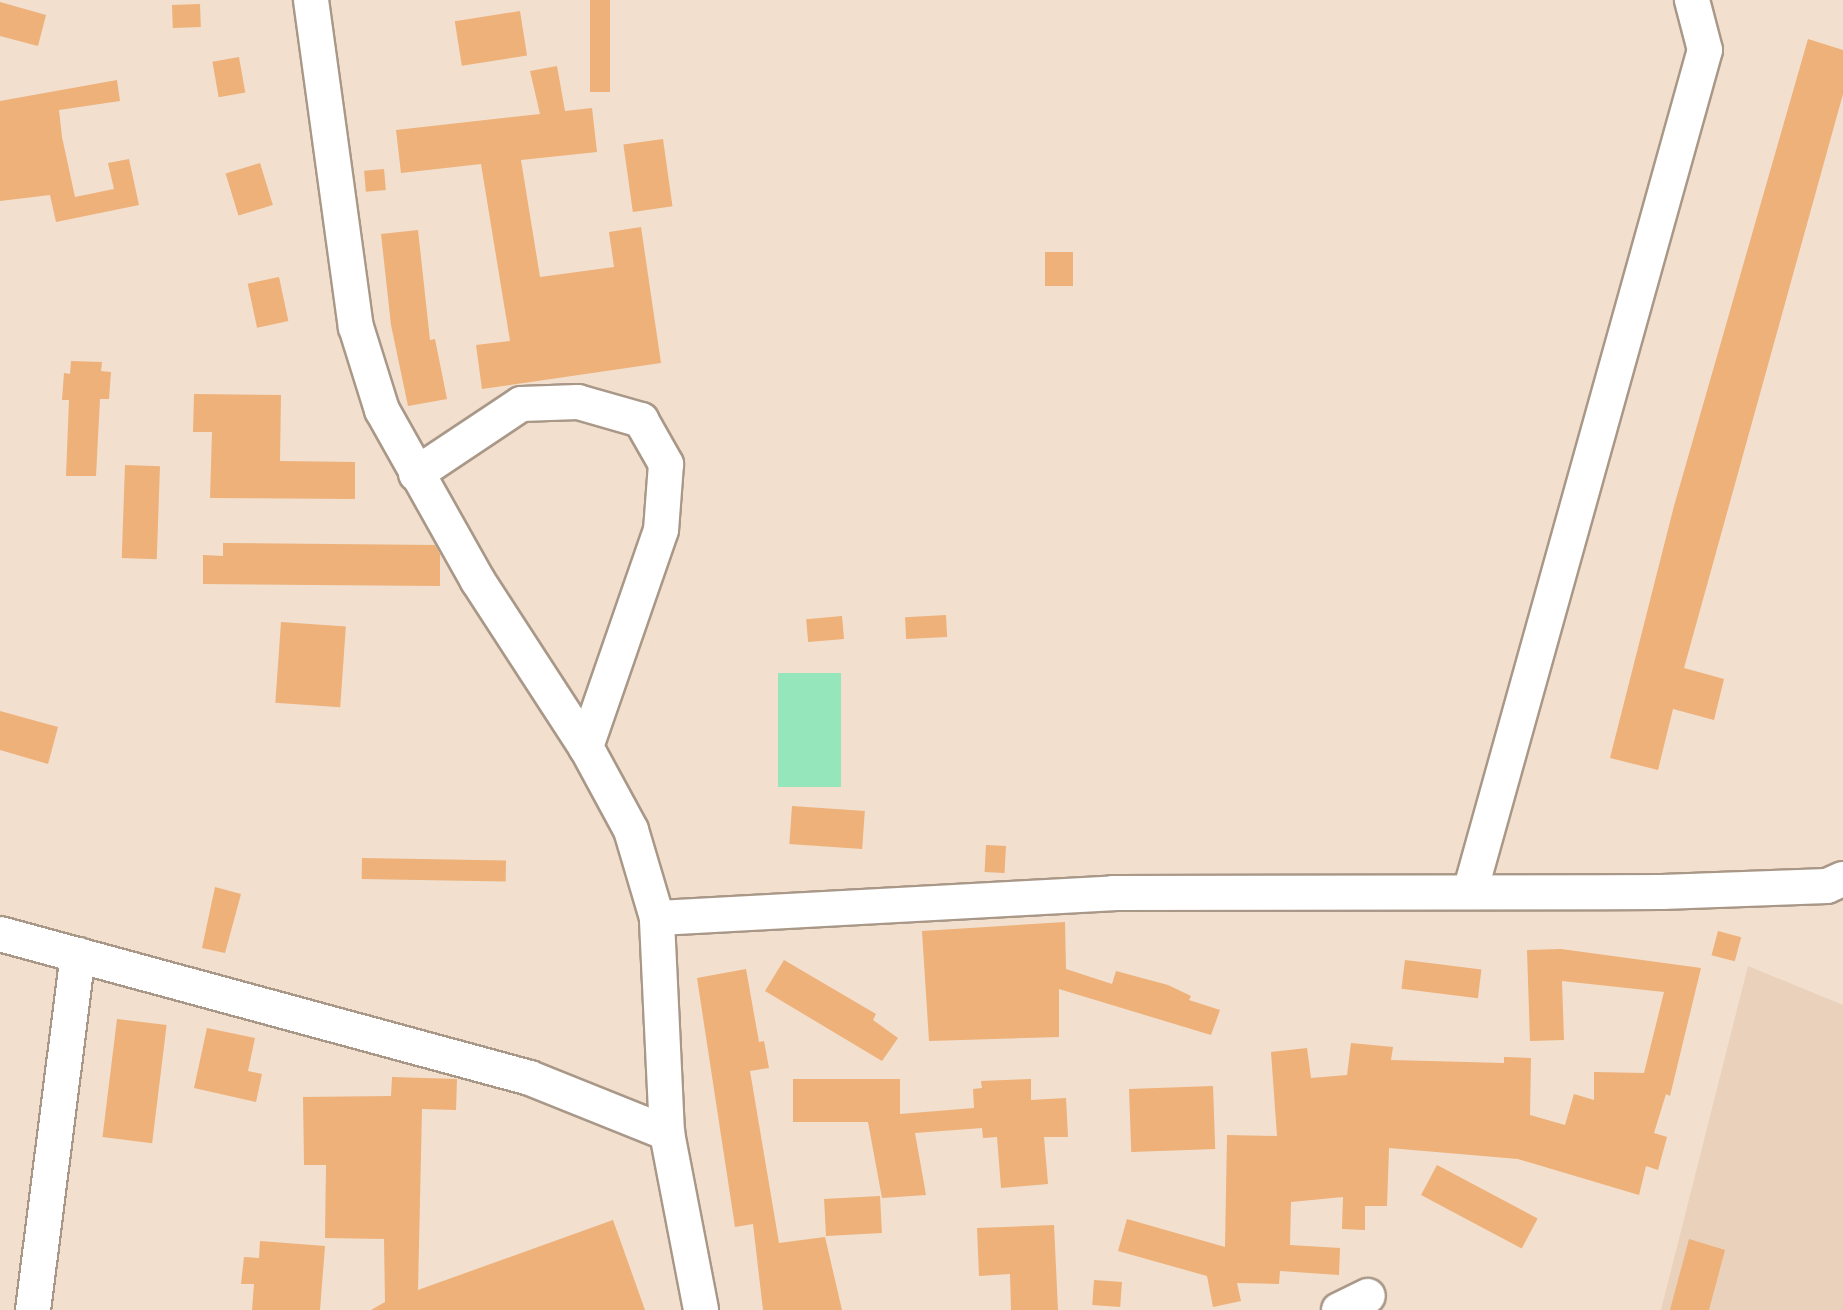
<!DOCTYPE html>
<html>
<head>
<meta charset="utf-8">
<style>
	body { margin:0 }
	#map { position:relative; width:1843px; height:1310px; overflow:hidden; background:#f2dfce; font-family:Arial,sans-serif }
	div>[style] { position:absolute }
	.built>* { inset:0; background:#ead1bc }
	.green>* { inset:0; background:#95e7bb; transform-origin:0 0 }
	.building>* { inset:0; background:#edb179; transform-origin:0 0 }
	.roads { filter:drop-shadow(2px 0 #a99888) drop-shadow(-2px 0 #a99888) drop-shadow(0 2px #a99888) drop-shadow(0 -2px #a99888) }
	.minor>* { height:34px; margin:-17px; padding:0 17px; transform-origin:17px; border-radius:17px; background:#fff }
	span { translate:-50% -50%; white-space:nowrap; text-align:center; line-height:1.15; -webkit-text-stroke:7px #fff; paint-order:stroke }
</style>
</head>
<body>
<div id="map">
	<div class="built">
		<div style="clip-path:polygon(1748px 966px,1843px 1005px,1843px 1310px,1661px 1310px)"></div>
	</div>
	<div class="green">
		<div style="left:778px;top:673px;width:63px;height:114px"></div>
	</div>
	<div class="building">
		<div style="left:590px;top:0;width:20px;height:92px"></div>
		<div style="clip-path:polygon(0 2px,46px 15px,38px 46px,0 36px)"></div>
		<div style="left:200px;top:4px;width:23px;height:28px;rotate:88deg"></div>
		<div style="left:520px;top:11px;width:45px;height:66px;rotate:81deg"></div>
		<div style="clip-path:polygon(1808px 39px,1843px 50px,1843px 94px,1684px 668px,1724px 679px,1714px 720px,1673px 709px,1658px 770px,1610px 758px,1674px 506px)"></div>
		<div style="left:239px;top:57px;width:36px;height:27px;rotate:80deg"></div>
		<div style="clip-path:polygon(557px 66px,565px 111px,592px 108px,597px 152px,521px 160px,540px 277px,614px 267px,609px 232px,641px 227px,661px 363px,482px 389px,476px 345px,510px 341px,481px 164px,401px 173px,396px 130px,540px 114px,530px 71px)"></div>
		<div style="clip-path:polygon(117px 80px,120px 101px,59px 110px,62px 137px,75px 197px,114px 189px,108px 163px,129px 159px,139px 205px,56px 222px,50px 195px,0 201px,0 101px)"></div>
		<div style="left:663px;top:139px;width:68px;height:40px;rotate:82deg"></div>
		<div style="left:260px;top:163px;width:44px;height:36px;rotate:73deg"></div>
		<div style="left:384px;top:169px;width:21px;height:20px;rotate:85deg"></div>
		<div style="clip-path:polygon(418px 230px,430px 340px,435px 339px,447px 399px,408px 406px,391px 325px,381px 234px)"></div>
		<div style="left:1045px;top:252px;width:28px;height:34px"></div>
		<div style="left:279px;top:277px;width:45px;height:32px;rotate:78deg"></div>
		<div style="clip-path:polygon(71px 361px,102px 362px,101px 371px,111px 372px,109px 399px,100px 399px,96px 476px,66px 476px,69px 400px,62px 400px,64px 373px,70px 374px)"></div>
		<div style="clip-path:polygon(194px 394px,281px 395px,280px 461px,355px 462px,355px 499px,210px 498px,212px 432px,193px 432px)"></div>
		<div style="left:125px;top:465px;width:35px;height:93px;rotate:2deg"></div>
		<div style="clip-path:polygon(223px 543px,435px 545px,440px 554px,440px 586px,203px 584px,203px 555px,223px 556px)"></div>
		<div style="left:946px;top:615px;width:22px;height:41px;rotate:87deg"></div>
		<div style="left:842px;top:616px;width:23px;height:36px;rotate:85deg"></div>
		<div style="left:281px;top:622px;width:65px;height:81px;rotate:4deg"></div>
		<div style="clip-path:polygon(0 711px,58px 727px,48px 764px,0 750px)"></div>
		<div style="left:792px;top:806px;width:73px;height:38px;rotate:4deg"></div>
		<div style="left:986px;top:845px;width:20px;height:27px;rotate:3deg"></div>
		<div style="left:362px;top:858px;width:144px;height:21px;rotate:1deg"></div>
		<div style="clip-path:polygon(215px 887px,241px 894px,225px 953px,202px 948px)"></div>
		<div style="clip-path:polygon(1065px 922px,1066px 969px,1112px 984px,1116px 971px,1168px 985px,1191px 996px,1189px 1000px,1220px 1010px,1211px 1035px,1059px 989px,1059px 1037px,929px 1041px,922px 931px)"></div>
		<div style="left:1718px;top:931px;width:24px;height:25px;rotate:15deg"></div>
		<div style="clip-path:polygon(1561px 949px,1701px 968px,1670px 1096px,1666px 1094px,1654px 1133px,1667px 1137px,1658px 1170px,1646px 1166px,1639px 1195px,1518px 1159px,1389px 1148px,1387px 1206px,1365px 1206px,1365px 1230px,1342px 1229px,1343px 1197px,1291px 1202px,1290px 1245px,1340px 1248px,1339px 1275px,1280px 1271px,1279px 1284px,1237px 1283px,1241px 1301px,1213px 1307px,1207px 1276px,1118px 1251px,1127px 1219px,1225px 1247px,1227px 1135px,1277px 1136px,1271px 1052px,1307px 1048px,1311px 1078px,1347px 1075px,1351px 1043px,1393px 1047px,1391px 1060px,1504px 1063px,1504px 1057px,1531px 1058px,1530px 1115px,1565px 1125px,1574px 1094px,1594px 1100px,1594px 1072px,1644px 1073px,1664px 992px,1562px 981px,1564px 1040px,1530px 1041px,1527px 950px)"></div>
		<div style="clip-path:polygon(784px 960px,876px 1014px,873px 1020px,898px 1038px,882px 1061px,765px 991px)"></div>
		<div style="left:1405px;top:960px;width:77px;height:29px;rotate:7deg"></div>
		<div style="clip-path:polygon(746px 969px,759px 1042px,764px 1041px,769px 1068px,750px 1071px,779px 1243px,825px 1237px,842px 1310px,763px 1310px,753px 1224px,735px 1227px,697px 978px)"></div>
		<div style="left:117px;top:1019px;width:50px;height:119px;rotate:7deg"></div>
		<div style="clip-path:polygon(207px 1028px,255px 1038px,248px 1071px,262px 1074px,256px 1102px,194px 1088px)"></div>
		<div style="clip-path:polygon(392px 1077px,457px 1079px,456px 1110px,422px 1109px,418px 1290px,613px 1220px,645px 1310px,371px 1310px,385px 1302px,384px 1239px,325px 1238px,326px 1165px,304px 1165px,303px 1097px,391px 1096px)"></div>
		<div style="clip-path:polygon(793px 1079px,900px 1079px,900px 1114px,974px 1108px,973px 1089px,982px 1088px,981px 1081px,1031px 1079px,1031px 1100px,1066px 1098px,1068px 1137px,1044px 1137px,1048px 1184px,1001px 1188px,997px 1137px,983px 1138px,982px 1128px,915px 1133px,926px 1195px,882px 1198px,868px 1122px,793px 1122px)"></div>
		<div style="left:1213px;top:1086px;width:63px;height:84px;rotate:88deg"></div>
		<div style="left:1437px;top:1165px;width:114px;height:34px;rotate:28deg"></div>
		<div style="left:880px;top:1196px;width:37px;height:56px;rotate:87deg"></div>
		<div style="clip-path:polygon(1054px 1225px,1058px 1310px,1011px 1310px,1010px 1274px,979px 1276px,977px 1228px)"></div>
		<div style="clip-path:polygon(1689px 1239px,1725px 1250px,1709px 1310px,1670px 1310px)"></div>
		<div style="clip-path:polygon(260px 1241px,325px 1246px,320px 1310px,252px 1310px,254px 1284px,241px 1284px,244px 1257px,259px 1258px)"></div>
		<div style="left:1094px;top:1280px;width:28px;height:25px;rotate:4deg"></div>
	</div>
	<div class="roads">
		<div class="minor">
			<div style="left:311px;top:0;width:330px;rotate:82.2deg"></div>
			<div style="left:356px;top:327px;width:87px;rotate:72.6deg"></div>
			<div style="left:382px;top:410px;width:196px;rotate:60.7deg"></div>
			<div style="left:478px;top:581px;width:198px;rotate:57deg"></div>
			<div style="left:586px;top:747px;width:94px;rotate:61.5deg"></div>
			<div style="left:631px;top:830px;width:92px;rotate:73.5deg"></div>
			<div style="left:416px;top:474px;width:126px;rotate:-33.7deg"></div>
			<div style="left:521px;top:404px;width:57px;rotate:-2deg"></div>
			<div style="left:578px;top:402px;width:66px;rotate:15.9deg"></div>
			<div style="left:641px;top:420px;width:51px;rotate:60.4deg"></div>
			<div style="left:666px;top:464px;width:66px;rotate:94.3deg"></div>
			<div style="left:661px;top:530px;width:230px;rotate:109.1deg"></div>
			<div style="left:1470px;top:892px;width:874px;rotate:-74.41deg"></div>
			<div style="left:1705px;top:50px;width:52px;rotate:-104.6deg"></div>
			<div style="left:0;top:934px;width:549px;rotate:15.2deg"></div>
			<div style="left:530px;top:1078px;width:148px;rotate:21.9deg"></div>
			<div style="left:667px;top:1133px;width:180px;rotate:79.1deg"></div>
			<div style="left:667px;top:1133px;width:215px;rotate:-92.7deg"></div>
			<div style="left:657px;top:918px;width:457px;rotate:-3.1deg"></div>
			<div style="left:1113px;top:893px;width:549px;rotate:-0.1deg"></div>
			<div style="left:1662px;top:892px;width:165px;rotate:-2.1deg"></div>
			<div style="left:1827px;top:886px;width:17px;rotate:-24deg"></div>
			<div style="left:33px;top:1310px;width:358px;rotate:-82.8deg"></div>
			<div style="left:1339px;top:1310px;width:32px;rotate:-26deg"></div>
		</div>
	</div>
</div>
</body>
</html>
